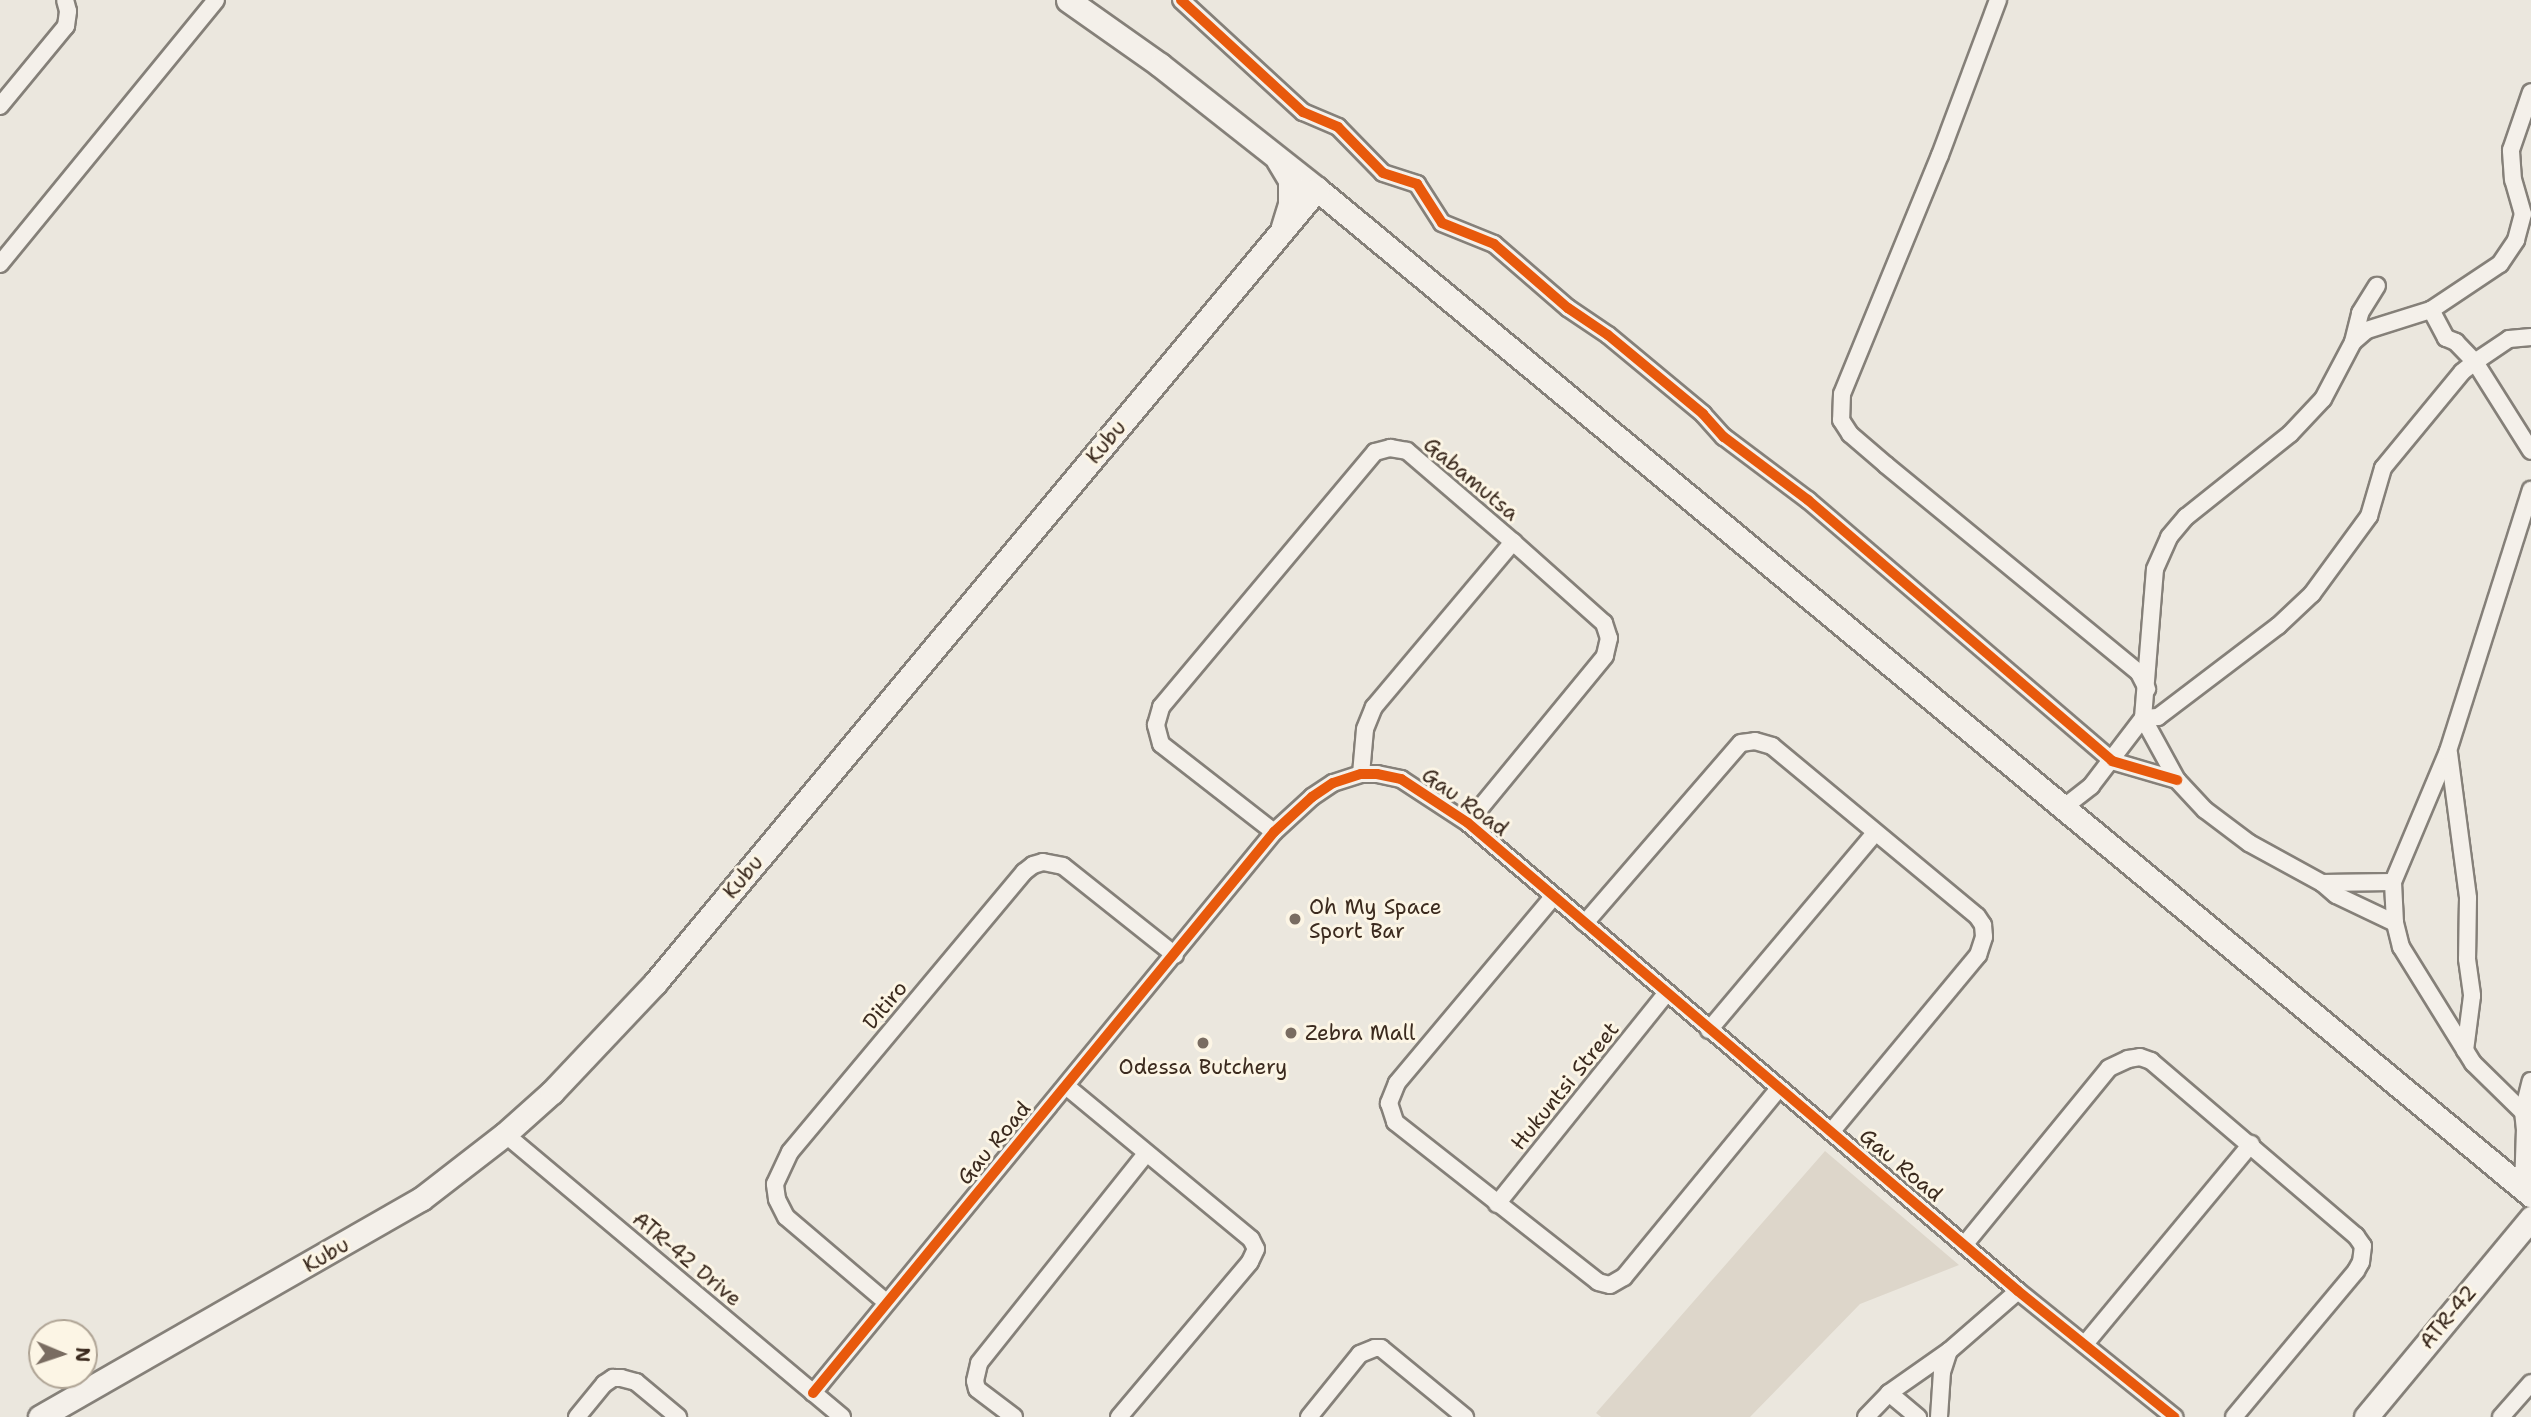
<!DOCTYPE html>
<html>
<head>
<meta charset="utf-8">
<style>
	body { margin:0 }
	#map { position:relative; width:2531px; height:1417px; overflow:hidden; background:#ebe7de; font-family:"Shantell Sans",sans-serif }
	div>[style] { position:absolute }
	.green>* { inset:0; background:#ddd6ca }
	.roads { filter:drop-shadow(2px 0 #858079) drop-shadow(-2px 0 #858079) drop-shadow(0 2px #858079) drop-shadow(0 -2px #858079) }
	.street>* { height:16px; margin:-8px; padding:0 8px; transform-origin:8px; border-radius:8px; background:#f4f0ea }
	.secondary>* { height:23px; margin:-11.5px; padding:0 11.5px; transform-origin:11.5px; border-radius:11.5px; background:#f4f0ea }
	.cycleway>* { height:10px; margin:-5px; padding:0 5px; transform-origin:5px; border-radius:5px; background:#e8590c }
	.dots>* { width:19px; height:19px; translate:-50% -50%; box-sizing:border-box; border:4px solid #fcf5e5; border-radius:50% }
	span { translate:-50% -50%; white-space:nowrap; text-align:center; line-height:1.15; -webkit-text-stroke:6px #fcf5e5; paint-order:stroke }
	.street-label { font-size:21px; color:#3b2a1e }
	.poi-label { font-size:21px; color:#3b2a1e }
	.left { translate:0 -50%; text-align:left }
	.north { position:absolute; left:28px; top:1319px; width:70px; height:70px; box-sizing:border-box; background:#fcf5e5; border:2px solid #afa495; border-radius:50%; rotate:92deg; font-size:19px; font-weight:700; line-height:28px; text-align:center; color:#3b2a1e }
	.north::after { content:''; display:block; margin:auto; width:24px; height:32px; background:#796c61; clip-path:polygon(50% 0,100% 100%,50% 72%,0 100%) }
</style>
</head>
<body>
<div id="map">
	<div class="green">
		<div style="clip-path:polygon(1825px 1151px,1959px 1265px,1860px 1304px,1750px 1417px,1601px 1417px,1596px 1413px)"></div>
	</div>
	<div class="roads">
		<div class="street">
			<div style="left:1181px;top:0;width:166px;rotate:42.6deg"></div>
			<div style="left:1303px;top:112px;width:38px;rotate:23deg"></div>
			<div style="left:1338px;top:127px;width:64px;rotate:45.6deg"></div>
			<div style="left:1383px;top:173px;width:36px;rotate:18deg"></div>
			<div style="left:1417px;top:184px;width:46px;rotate:57.3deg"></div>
			<div style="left:1442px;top:223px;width:56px;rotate:22deg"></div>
			<div style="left:1494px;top:244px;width:98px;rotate:40.9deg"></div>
			<div style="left:1568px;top:308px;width:48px;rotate:34deg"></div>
			<div style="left:1608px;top:335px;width:124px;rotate:39.7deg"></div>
			<div style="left:1703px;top:414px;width:31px;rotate:48deg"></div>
			<div style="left:1724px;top:437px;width:105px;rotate:36.9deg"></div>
			<div style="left:1808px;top:500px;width:401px;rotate:40.6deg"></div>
			<div style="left:2112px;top:761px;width:68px;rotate:16.3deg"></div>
			<div style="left:1998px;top:0;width:165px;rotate:110.5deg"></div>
			<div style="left:1940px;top:155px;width:258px;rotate:112.3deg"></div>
			<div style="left:1842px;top:394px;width:26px;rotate:92deg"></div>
			<div style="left:1841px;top:420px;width:17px;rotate:57deg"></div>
			<div style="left:1850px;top:434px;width:48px;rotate:40.7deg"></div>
			<div style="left:1886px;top:465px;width:328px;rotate:39.4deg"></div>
			<div style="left:2139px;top:673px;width:18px;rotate:63deg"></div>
			<div style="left:0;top:106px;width:104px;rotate:-50.5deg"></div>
			<div style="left:66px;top:26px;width:15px;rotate:-82deg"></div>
			<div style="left:68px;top:11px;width:11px;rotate:-105deg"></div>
			<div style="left:0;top:264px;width:341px;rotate:-50.7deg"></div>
			<div style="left:2531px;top:337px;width:22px;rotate:175deg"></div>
			<div style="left:2509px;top:339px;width:41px;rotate:145.9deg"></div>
			<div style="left:2475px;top:362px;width:105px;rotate:57.8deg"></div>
			<div style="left:2353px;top:342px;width:30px;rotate:-76deg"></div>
			<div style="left:2360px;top:313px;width:32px;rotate:-58deg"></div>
			<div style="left:2449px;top:753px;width:146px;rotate:82.5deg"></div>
			<div style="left:2468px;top:898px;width:61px;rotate:90.9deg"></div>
			<div style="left:2467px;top:959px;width:37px;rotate:82deg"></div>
			<div style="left:2472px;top:996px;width:55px;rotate:97.3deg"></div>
			<div style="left:1361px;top:774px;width:45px;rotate:-84.9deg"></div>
			<div style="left:1365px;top:729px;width:24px;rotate:-68deg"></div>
			<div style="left:1374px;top:707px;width:216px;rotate:-49.9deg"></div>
			<div style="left:2063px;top:808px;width:36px;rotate:-38deg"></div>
			<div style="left:2091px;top:786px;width:86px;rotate:-52.6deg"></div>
			<div style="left:2143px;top:718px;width:149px;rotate:-85.4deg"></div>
			<div style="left:2155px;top:569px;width:35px;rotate:-66deg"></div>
			<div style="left:2169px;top:537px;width:26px;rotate:-50deg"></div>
			<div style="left:2186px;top:517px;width:133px;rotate:-38.6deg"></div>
			<div style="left:2290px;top:434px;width:48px;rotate:-46.7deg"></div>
			<div style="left:2323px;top:399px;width:64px;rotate:-62.2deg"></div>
			<div style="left:2353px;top:342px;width:18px;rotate:-41deg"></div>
			<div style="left:2367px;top:330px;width:67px;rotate:-17.4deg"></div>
			<div style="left:2431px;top:310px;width:83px;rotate:-33.7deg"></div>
			<div style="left:2500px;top:264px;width:29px;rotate:-56deg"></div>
			<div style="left:2516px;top:240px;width:27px;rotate:-75deg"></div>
			<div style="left:2523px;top:214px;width:35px;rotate:-106deg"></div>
			<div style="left:2513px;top:180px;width:30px;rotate:-94deg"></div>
			<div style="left:2511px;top:150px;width:61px;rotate:-71deg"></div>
			<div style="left:1274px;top:832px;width:143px;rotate:-142.1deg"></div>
			<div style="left:1161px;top:744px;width:20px;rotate:-105deg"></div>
			<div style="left:1156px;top:725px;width:19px;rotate:-74deg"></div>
			<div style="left:1161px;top:707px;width:333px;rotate:-50deg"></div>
			<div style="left:1375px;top:452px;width:16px;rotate:-15deg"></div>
			<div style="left:1390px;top:448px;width:17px;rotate:10deg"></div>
			<div style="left:1407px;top:451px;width:140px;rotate:40.6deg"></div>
			<div style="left:1513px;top:542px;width:122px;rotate:41.7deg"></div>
			<div style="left:1604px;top:623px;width:16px;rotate:72deg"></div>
			<div style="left:1609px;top:638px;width:18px;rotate:103deg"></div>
			<div style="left:1605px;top:656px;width:216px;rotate:129.4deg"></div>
			<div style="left:2322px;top:883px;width:71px;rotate:-0.8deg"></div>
			<div style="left:1553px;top:897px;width:243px;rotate:130deg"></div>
			<div style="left:1397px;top:1083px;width:22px;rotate:112deg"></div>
			<div style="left:1389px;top:1103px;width:20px;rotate:72deg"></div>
			<div style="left:1395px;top:1122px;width:258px;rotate:38.2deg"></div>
			<div style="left:1598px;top:1282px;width:12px;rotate:14deg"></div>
			<div style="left:1610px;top:1285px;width:16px;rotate:-30deg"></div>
			<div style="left:1624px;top:1277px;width:244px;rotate:-50.6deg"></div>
			<div style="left:1585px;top:923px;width:238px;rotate:-49.1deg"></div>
			<div style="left:1741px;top:743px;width:14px;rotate:-8deg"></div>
			<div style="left:1755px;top:741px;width:18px;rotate:16deg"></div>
			<div style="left:1772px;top:746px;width:266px;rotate:39.7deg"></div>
			<div style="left:1977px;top:916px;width:11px;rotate:56deg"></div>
			<div style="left:1983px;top:925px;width:12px;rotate:85deg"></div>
			<div style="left:1984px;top:937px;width:19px;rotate:108deg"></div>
			<div style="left:1978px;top:955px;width:229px;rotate:129.7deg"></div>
			<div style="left:2395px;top:923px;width:65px;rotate:-154.6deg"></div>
			<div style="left:2336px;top:895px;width:18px;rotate:-139deg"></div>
			<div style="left:2322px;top:883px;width:83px;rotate:-151.3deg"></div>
			<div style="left:2249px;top:843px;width:55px;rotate:-143.1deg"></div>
			<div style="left:2205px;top:810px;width:41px;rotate:-133deg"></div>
			<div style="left:2177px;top:780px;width:71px;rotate:-118.7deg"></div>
			<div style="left:2143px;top:718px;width:15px;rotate:-4deg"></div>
			<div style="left:2158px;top:717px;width:151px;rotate:-37.2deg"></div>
			<div style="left:2278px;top:626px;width:47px;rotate:-43.3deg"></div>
			<div style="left:2312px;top:594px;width:97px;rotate:-53.8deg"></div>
			<div style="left:2369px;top:516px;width:50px;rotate:-73.7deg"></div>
			<div style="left:2383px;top:468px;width:124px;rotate:-50.5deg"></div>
			<div style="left:2462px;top:372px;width:16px;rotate:-38deg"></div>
			<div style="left:2475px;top:362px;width:28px;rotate:-134deg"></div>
			<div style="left:2456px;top:342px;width:11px;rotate:-158deg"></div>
			<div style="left:2446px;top:338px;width:32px;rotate:-118deg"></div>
			<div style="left:1709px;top:1030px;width:258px;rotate:-49.9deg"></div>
			<div style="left:1066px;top:1086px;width:240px;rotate:39.6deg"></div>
			<div style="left:1251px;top:1239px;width:11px;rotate:63deg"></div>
			<div style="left:1256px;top:1249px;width:14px;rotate:115deg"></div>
			<div style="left:1250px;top:1262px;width:203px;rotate:130.2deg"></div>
			<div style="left:2523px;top:1112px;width:32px;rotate:-76deg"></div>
			<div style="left:505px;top:1134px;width:440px;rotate:40deg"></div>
			<div style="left:2523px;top:1189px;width:59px;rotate:-88.1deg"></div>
			<div style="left:2525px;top:1130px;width:18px;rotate:-96deg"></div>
			<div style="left:2523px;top:1112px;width:70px;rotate:-135.6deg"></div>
			<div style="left:2473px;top:1063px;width:137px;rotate:-121.8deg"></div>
			<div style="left:2401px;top:947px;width:25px;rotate:-104deg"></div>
			<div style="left:2395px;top:923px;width:41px;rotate:-92.8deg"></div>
			<div style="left:2393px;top:882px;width:142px;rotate:-67.2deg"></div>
			<div style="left:2448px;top:751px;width:274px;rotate:-72.4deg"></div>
			<div style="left:1497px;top:1204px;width:270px;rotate:-51.2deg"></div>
			<div style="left:1965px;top:1244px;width:227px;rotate:-50.7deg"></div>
			<div style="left:2109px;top:1068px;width:21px;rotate:-25deg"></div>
			<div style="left:2128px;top:1059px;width:12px;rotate:-9deg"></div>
			<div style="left:2140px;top:1057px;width:12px;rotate:20deg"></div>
			<div style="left:2151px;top:1061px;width:270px;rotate:40.5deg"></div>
			<div style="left:2356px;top:1236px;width:12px;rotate:55deg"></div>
			<div style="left:2363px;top:1246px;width:16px;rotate:97deg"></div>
			<div style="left:2361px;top:1262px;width:10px;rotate:119deg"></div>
			<div style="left:2356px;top:1271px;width:190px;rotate:129.9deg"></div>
			<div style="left:886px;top:1302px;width:131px;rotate:-139.6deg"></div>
			<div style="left:786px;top:1217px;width:20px;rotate:-117deg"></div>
			<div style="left:777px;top:1199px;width:15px;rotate:-98deg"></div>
			<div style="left:775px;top:1184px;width:35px;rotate:-65deg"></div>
			<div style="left:790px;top:1152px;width:365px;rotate:-50.1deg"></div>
			<div style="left:1024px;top:872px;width:11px;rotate:-38deg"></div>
			<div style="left:1033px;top:865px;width:10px;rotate:-17deg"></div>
			<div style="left:1043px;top:862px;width:20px;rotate:11deg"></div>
			<div style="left:1063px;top:866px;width:143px;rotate:38.5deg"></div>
			<div style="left:2085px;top:1344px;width:260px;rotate:-50.3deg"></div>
			<div style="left:813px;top:1393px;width:726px;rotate:-50.59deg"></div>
			<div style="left:1274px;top:832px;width:52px;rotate:-42.6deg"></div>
			<div style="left:1312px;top:797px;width:25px;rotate:-34deg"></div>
			<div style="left:1333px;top:783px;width:29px;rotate:-18deg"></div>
			<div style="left:1361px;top:774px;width:16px"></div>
			<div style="left:1377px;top:774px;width:25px;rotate:12deg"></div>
			<div style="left:1401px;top:779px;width:80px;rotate:33.3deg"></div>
			<div style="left:1468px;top:823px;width:722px;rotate:40.39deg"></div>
			<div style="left:2018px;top:1291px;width:201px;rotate:38.9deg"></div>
			<div style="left:1889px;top:1393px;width:38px;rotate:40deg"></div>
			<div style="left:577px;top:1417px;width:43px;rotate:-50.7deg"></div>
			<div style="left:604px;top:1384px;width:11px;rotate:-34deg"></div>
			<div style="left:613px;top:1378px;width:8px"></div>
			<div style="left:621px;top:1378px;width:16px;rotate:15deg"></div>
			<div style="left:636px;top:1382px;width:55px;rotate:39.8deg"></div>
			<div style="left:1014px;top:1417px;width:46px;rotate:-142.9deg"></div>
			<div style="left:977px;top:1389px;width:8px;rotate:-104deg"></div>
			<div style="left:975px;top:1381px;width:18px;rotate:-77deg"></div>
			<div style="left:979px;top:1363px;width:268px;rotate:-51.4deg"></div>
			<div style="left:1309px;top:1417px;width:81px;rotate:-51deg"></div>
			<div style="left:1360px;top:1354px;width:16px;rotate:-22deg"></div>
			<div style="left:1375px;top:1348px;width:6px"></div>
			<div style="left:1381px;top:1348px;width:109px;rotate:39.4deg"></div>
			<div style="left:1866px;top:1417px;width:33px;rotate:-46deg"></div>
			<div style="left:1889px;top:1393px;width:73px;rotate:-35deg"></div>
			<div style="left:1949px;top:1351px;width:91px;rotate:-41deg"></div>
			<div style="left:1939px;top:1417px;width:45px;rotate:-86.2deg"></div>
			<div style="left:1942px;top:1372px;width:22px;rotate:-72deg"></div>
			<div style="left:2501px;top:1417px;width:45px;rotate:-48.6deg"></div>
		</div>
		<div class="secondary">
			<div style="left:1068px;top:0;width:113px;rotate:35.2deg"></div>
			<div style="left:1160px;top:65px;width:200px;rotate:38.3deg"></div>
			<div style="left:1317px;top:189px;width:1577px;rotate:39.65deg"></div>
			<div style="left:1278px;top:160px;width:23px;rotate:59deg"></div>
			<div style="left:1290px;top:180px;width:24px;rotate:90deg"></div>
			<div style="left:1290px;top:204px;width:24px;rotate:107deg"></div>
			<div style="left:40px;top:1417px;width:439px;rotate:-29.8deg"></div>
			<div style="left:421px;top:1199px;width:106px;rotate:-37.7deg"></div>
			<div style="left:505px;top:1134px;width:63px;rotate:-41.8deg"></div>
			<div style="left:552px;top:1092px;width:150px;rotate:-46.6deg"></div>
			<div style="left:655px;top:983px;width:1034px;rotate:-50.18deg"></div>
			<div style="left:2366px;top:1417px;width:259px;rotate:-50.3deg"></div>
		</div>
	</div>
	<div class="cycleway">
		<div style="left:1181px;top:0;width:166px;rotate:42.6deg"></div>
		<div style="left:1303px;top:112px;width:38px;rotate:23deg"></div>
		<div style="left:1338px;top:127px;width:64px;rotate:45.6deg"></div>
		<div style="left:1383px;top:173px;width:36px;rotate:18deg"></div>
		<div style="left:1417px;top:184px;width:46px;rotate:57.3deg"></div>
		<div style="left:1442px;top:223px;width:56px;rotate:22deg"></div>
		<div style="left:1494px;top:244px;width:98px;rotate:40.9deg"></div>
		<div style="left:1568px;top:308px;width:48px;rotate:34deg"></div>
		<div style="left:1608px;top:335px;width:124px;rotate:39.7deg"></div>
		<div style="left:1703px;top:414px;width:31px;rotate:48deg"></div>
		<div style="left:1724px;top:437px;width:105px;rotate:36.9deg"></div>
		<div style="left:1808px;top:500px;width:401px;rotate:40.6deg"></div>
		<div style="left:2112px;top:761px;width:68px;rotate:16.3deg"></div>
		<div style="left:813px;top:1393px;width:726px;rotate:-50.59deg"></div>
		<div style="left:1274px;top:832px;width:52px;rotate:-42.6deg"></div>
		<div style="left:1312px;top:797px;width:25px;rotate:-34deg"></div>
		<div style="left:1333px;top:783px;width:29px;rotate:-18deg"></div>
		<div style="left:1361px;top:774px;width:16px"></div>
		<div style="left:1377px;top:774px;width:25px;rotate:12deg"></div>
		<div style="left:1401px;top:779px;width:80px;rotate:33.3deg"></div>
		<div style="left:1468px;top:823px;width:722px;rotate:40.39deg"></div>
		<div style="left:2018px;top:1291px;width:201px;rotate:38.9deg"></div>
	</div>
	<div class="dots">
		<div style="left:1295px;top:919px;background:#796c61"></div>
		<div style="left:1291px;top:1033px;background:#796c61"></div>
		<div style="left:1203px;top:1043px;background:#796c61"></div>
	</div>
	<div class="street-label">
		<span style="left:1106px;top:442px;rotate:-50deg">Kubu</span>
		<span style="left:1471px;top:479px;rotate:40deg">Gabamutsa</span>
		<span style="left:1465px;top:802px;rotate:36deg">Gau Road</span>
		<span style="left:743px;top:877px;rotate:-50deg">Kubu</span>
		<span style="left:885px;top:1005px;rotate:-50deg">Ditiro</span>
		<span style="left:1565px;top:1086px;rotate:-51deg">Hukuntsi Street</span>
		<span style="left:994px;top:1143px;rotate:-50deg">Gau Road</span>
		<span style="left:1901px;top:1165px;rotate:40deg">Gau Road</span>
		<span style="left:326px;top:1255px;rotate:-30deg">Kubu</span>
		<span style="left:687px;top:1259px;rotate:40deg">ATR-42 Drive</span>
		<span style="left:2448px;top:1317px;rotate:-50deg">ATR-42</span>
	</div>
	<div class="poi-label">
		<span class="left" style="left:1309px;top:919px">Oh My Space<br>Sport Bar</span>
		<span class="left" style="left:1305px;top:1033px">Zebra Mall</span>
		<span style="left:1203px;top:1067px">Odessa Butchery</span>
	</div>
	<div class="north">N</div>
</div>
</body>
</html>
